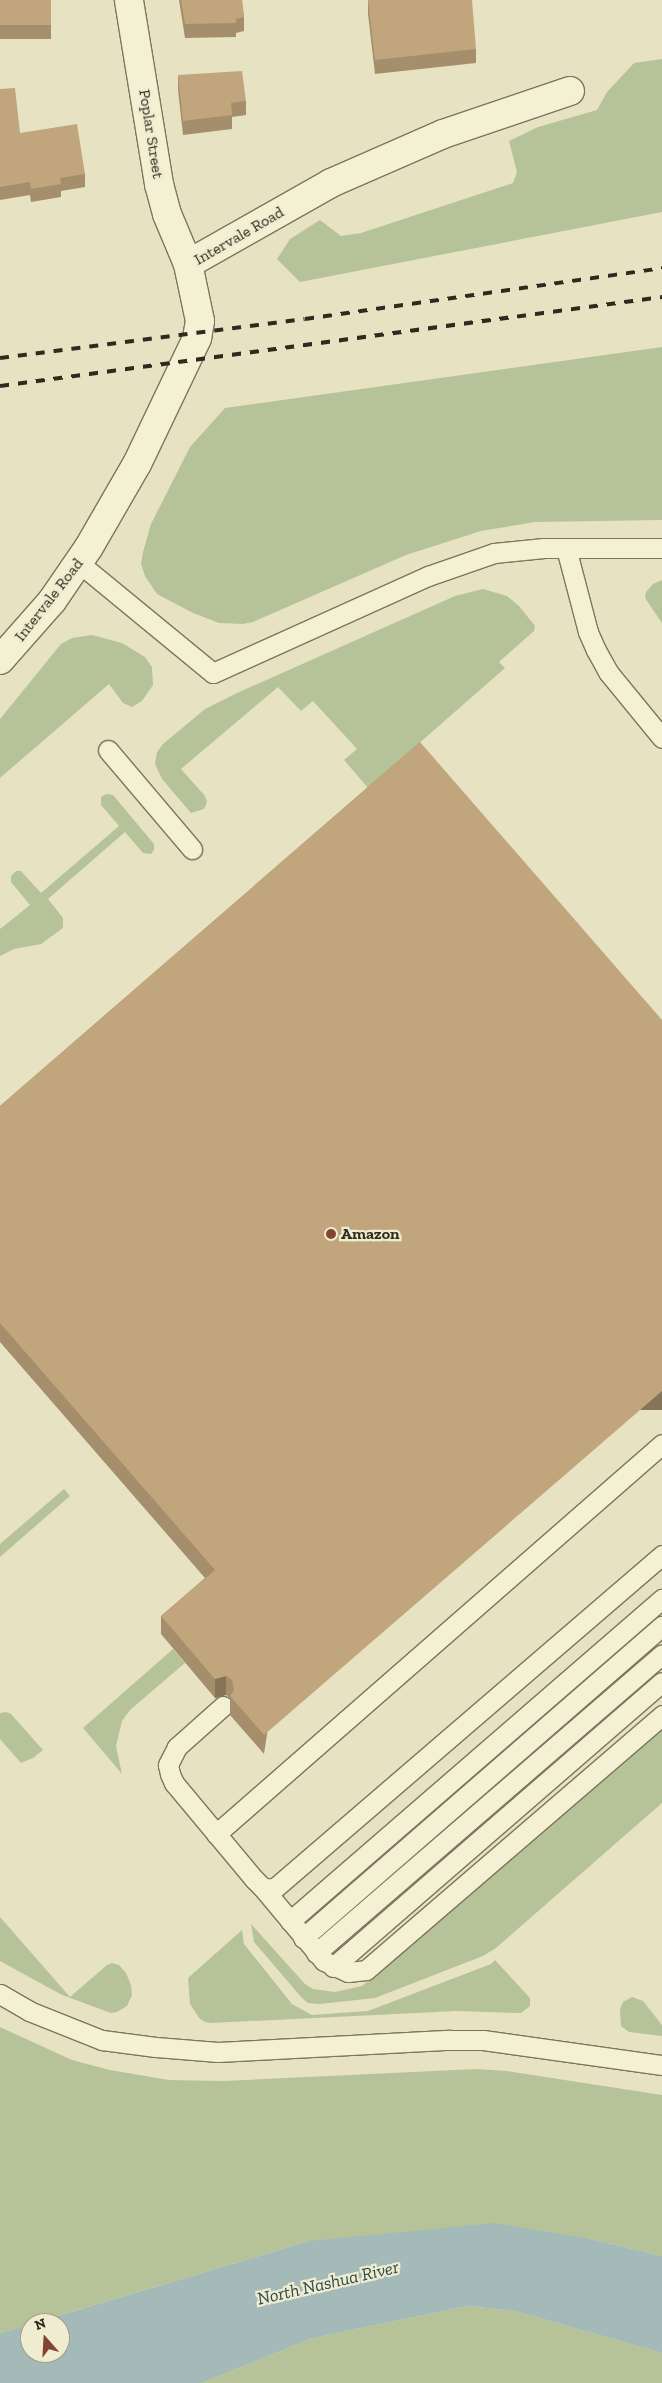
<!DOCTYPE html>
<html>
<head>
<meta charset="utf-8">
<style>
	body { margin:0 }
	#map { position:relative; width:662px; height:2383px; overflow:hidden; background:#e7e3c2; font-family:"Zilla Slab",serif }
	div>[style] { position:absolute }
	.green>* { inset:0; background:#b6c398 }
	.water>* { inset:0; background:#a4bab8 }
	.roads { filter:drop-shadow(1px 0 #7e755c) drop-shadow(-1px 0 #7e755c) drop-shadow(0 1px #7e755c) drop-shadow(0 -1px #7e755c) }
	.lane>* { height:19px; margin:-9.5px; padding:0 9.5px; transform-origin:9.5px; border-radius:9.5px; background:#f3f0d4 }
	.street>* { height:28px; margin:-14px; padding:0 14px; transform-origin:14px; border-radius:14px; background:#f3f0d4 }
	.secondary>* { height:28px; margin:-14px; padding:0 14px; transform-origin:14px; border-radius:14px; background:#f3f0d4 }
	.rail>* { height:4px; margin-top:-2px; transform-origin:0; background:repeating-linear-gradient(90deg,#302a1e 0 9px,transparent 0 18px) }
	.wall>* { inset:0; background:#a58e6c; transform-origin:0 0 }
	.shaded-wall>* { inset:0; background:#867458; transform-origin:0 0 }
	.building>* { inset:0; background:#c0a57d; transform-origin:0 0 }
	.dots>* { width:14px; height:14px; translate:-50% -50%; box-sizing:border-box; border:2px solid #efecd0; border-radius:50% }
	span { translate:-50% -50%; white-space:nowrap; text-align:center; line-height:1.15; -webkit-text-stroke:4.5px #efecd0; paint-order:stroke }
	.street-label { font-size:16px; color:#302a1e }
	.poi-label { font-size:16px; color:#302a1e; font-weight:700 }
	.left { translate:0 -50%; text-align:left }
	.water-label { font-size:18px; color:#2f4a4e; font-style:italic }
	.north { position:absolute; left:20px; top:2313px; width:50px; height:50px; box-sizing:border-box; background:#efecd0; border:1px solid #a39e89; border-radius:50%; rotate:341deg; font-size:14px; font-weight:700; line-height:20px; text-align:center; color:#302a1e }
	.north::after { content:''; display:block; margin:auto; width:18px; height:22px; background:#854334; clip-path:polygon(50% 0,100% 100%,50% 72%,0 100%) }
</style>
</head>
<body>
<div id="map">
	<div class="green">
		<div style="clip-path:polygon(662px 59px,662px 212px,300px 282px,277px 259px,290px 239px,320px 220px,341px 236px,361px 233px,513px 183px,517px 172px,509px 141px,538px 127px,597px 110px,607px 92px,634px 63px)"></div>
		<div style="clip-path:polygon(662px 347px,662px 520px,535px 522px,481px 531px,406px 555px,253px 622px,243px 624px,219px 623px,193px 613px,157px 594px,145px 576px,141px 564px,143px 552px,151px 524px,190px 447px,225px 408px)"></div>
		<div style="clip-path:polygon(662px 580px,662px 623px,645px 598px,646px 592px,653px 584px)"></div>
		<div style="clip-path:polygon(483px 589px,507px 596px,519px 606px,535px 626px,534px 631px,499px 662px,505px 668px,368px 788px,344px 760px,357px 749px,313px 701px,301px 711px,278px 687px,181px 769px,205px 796px,207px 802px,204px 809px,191px 813px,162px 779px,155px 764px,157px 752px,163px 744px,205px 709px,237px 693px,455px 596px)"></div>
		<div style="clip-path:polygon(92px 635px,122px 643px,145px 657px,152px 667px,153px 685px,142px 701px,132px 707px,123px 703px,109px 684px,0 778px,0 719px,61px 644px,72px 638px)"></div>
		<div style="clip-path:polygon(106px 794px,113px 795px,154px 844px,154px 850px,151px 854px,143px 853px,125px 832px,48px 899px,63px 918px,63px 928px,41px 944px,14px 949px,0 956px,0 929px,30px 905px,11px 882px,11px 876px,16px 871px,21px 871px,41px 893px,119px 826px,101px 805px,101px 797px)"></div>
		<div style="clip-path:polygon(64px 1489px,70px 1496px,0 1557px,0 1544px)"></div>
		<div style="clip-path:polygon(173px 1649px,185px 1663px,130px 1710px,122px 1721px,116px 1746px,122px 1774px,83px 1728px)"></div>
		<div style="clip-path:polygon(6px 1712px,11px 1714px,43px 1750px,33px 1758px,21px 1763px,0 1739px,0 1713px)"></div>
		<div style="clip-path:polygon(662px 1727px,662px 1803px,496px 1948px,483px 1956px,375px 1998px,319px 2004px,308px 2003px,302px 1998px,254px 1942px,251px 1924px,305px 1984px,313px 1989px,335px 1992px,362px 1986px)"></div>
		<div style="clip-path:polygon(0 1917px,70px 1997px,107px 1965px,112px 1963px,119px 1965px,126px 1973px,131px 1985px,132px 1995px,127px 2006px,117px 2012px,111px 2013px,62px 1995px,0 1961px)"></div>
		<div style="clip-path:polygon(242px 1930px,244px 1944px,292px 2004px,312px 2015px,368px 2011px,491px 1964px,495px 1960px,530px 1998px,530px 2006px,521px 2013px,515px 2013px,456px 2011px,211px 2023px,205px 2022px,199px 2018px,190px 2004px,188px 1978px)"></div>
		<div style="clip-path:polygon(632px 1997px,643px 2001px,662px 2025px,662px 2036px,629px 2032px,621px 2026px,620px 2009px,623px 2002px)"></div>
		<div style="clip-path:polygon(0 2027px,72px 2060px,110px 2070px,169px 2080px,224px 2081px,477px 2069px,507px 2071px,662px 2095px,662px 2256px,586px 2238px,309px 2241px,0 2333px)"></div>
		<div style="clip-path:polygon(468px 2306px,515px 2311px,662px 2353px,662px 2383px,201px 2383px,313px 2338px)"></div>
	</div>
	<div class="water">
		<div style="clip-path:polygon(494px 2223px,586px 2238px,662px 2256px,662px 2353px,515px 2311px,468px 2306px,313px 2338px,201px 2383px,0 2383px,0 2333px,30px 2324px,30px 2353px,60px 2353px,60px 2323px,34px 2323px,309px 2241px)"></div>
	</div>
	<div class="roads">
		<div class="lane">
			<div style="left:566px;top:548px;width:87px;rotate:75.3deg"></div>
			<div style="left:588px;top:632px;width:20px;rotate:66deg"></div>
			<div style="left:596px;top:650px;width:25px;rotate:61deg"></div>
			<div style="left:608px;top:672px;width:85px;rotate:50.7deg"></div>
			<div style="left:79px;top:563px;width:173px;rotate:39.4deg"></div>
			<div style="left:213px;top:673px;width:236px;rotate:-24.3deg"></div>
			<div style="left:428px;top:576px;width:70px;rotate:-19.2deg"></div>
			<div style="left:494px;top:553px;width:50px;rotate:-5.7deg"></div>
			<div style="left:544px;top:548px;width:118px"></div>
			<div style="left:108px;top:750px;width:130px;rotate:49.7deg"></div>
			<div style="left:223px;top:1706px;width:62px;rotate:138.3deg"></div>
			<div style="left:177px;top:1747px;width:20px;rotate:117deg"></div>
			<div style="left:168px;top:1765px;width:9px;rotate:77deg"></div>
			<div style="left:170px;top:1774px;width:10px;rotate:66deg"></div>
			<div style="left:174px;top:1783px;width:125px;rotate:50.2deg"></div>
			<div style="left:254px;top:1879px;width:11px;rotate:45deg"></div>
			<div style="left:262px;top:1887px;width:7px;rotate:16deg"></div>
			<div style="left:269px;top:1889px;width:7px;rotate:-16deg"></div>
			<div style="left:276px;top:1887px;width:509px;rotate:-40.7deg"></div>
			<div style="left:216px;top:1834px;width:592px;rotate:-41.17deg"></div>
			<div style="left:262px;top:1887px;width:97px;rotate:50deg"></div>
			<div style="left:324px;top:1961px;width:26px;rotate:25deg"></div>
			<div style="left:348px;top:1972px;width:18px;rotate:-6deg"></div>
			<div style="left:366px;top:1970px;width:391px;rotate:-40.7deg"></div>
			<div style="left:290px;top:1921px;width:492px;rotate:-40.9deg"></div>
			<div style="left:303px;top:1938px;width:476px;rotate:-41deg"></div>
			<div style="left:316px;top:1953px;width:457px;rotate:-40.8deg"></div>
			<div style="left:333px;top:1967px;width:435px;rotate:-40.9deg"></div>
			<div style="left:0;top:1994px;width:34px;rotate:30deg"></div>
			<div style="left:29px;top:2011px;width:79px;rotate:21.7deg"></div>
			<div style="left:102px;top:2040px;width:54px;rotate:7.4deg"></div>
			<div style="left:156px;top:2047px;width:62px;rotate:4.6deg"></div>
			<div style="left:218px;top:2052px;width:232px;rotate:-3deg"></div>
			<div style="left:450px;top:2040px;width:33px"></div>
			<div style="left:483px;top:2040px;width:181px;rotate:8deg"></div>
		</div>
		<div class="street">
			<div style="left:188px;top:264px;width:164px;rotate:-29.5deg"></div>
			<div style="left:331px;top:183px;width:122px;rotate:-23.6deg"></div>
			<div style="left:443px;top:134px;width:134px;rotate:-18.7deg"></div>
		</div>
		<div class="secondary">
			<div style="left:0;top:660px;width:79px;rotate:-48.6deg"></div>
			<div style="left:52px;top:601px;width:65px;rotate:-55.6deg"></div>
			<div style="left:89px;top:547px;width:96px;rotate:-60deg"></div>
			<div style="left:137px;top:464px;width:140px;rotate:-64.5deg"></div>
			<div style="left:197px;top:338px;width:17px;rotate:-80deg"></div>
			<div style="left:200px;top:321px;width:58px;rotate:-101.9deg"></div>
			<div style="left:188px;top:264px;width:54px;rotate:-112.8deg"></div>
			<div style="left:167px;top:214px;width:31px;rotate:-105deg"></div>
			<div style="left:159px;top:184px;width:186px;rotate:-99.3deg"></div>
		</div>
	</div>
	<div class="rail">
		<div style="left:0;top:358px;width:307px;rotate:-7.3deg"></div>
		<div style="left:305px;top:319px;width:361px;rotate:-8.1deg"></div>
		<div style="left:0;top:386px;width:668px;rotate:-7.66deg"></div>
	</div>
	<div class="wall">
		<div style="left:0;top:0;width:51px;height:39px"></div>
		<div style="clip-path:polygon(179px 0,242px 0,244px 17px,244px 31px,236px 33px,236px 37px,185px 38px)"></div>
		<div style="clip-path:polygon(368px 0,476px 49px,476px 63px,375px 74px,368px 14px)"></div>
		<div style="clip-path:polygon(178px 75px,246px 101px,246px 115px,232px 117px,232px 129px,183px 135px,178px 90px)"></div>
		<div style="clip-path:polygon(0 89px,20px 133px,85px 174px,85px 187px,61px 191px,61px 197px,31px 202px,30px 195px,0 200px)"></div>
		<div style="clip-path:polygon(420px 742px,264px 1754px,230px 1715px,230px 1698px,226px 1695px,215px 1698px,161px 1634px,161px 1616px,205px 1578px,0 1342px,0 1106px)"></div>
	</div>
	<div class="shaded-wall">
		<div style="left:662px;top:1391px;width:19px;height:526px;rotate:90deg"></div>
		<div style="clip-path:polygon(226px 1676px,226px 1695px,215px 1698px,215px 1679px)"></div>
	</div>
	<div class="building">
		<div style="left:0;top:0;width:51px;height:25px"></div>
		<div style="clip-path:polygon(181px 0,242px 0,244px 17px,236px 19px,236px 23px,185px 24px)"></div>
		<div style="clip-path:polygon(368px 0,472px 0,476px 49px,375px 60px)"></div>
		<div style="clip-path:polygon(242px 71px,246px 101px,231px 103px,232px 115px,183px 121px,178px 75px)"></div>
		<div style="clip-path:polygon(15px 88px,20px 133px,77px 124px,85px 174px,60px 178px,61px 184px,31px 189px,30px 182px,0 187px,0 89px)"></div>
		<div style="clip-path:polygon(420px 742px,662px 1020px,662px 1391px,264px 1735px,230px 1696px,234px 1690px,232px 1680px,226px 1676px,215px 1679px,161px 1616px,215px 1570px,0 1323px,0 1106px)"></div>
	</div>
	<div class="dots">
		<div style="left:331px;top:1234px;background:#854334"></div>
	</div>
	<div class="street-label">
		<span style="left:151px;top:134px;rotate:81deg">Poplar Street</span>
		<span style="left:239px;top:236px;rotate:-30deg">Intervale Road</span>
		<span style="left:49px;top:600px;rotate:-52deg">Intervale Road</span>
	</div>
	<div class="poi-label">
		<span class="left" style="left:341px;top:1234px">Amazon</span>
	</div>
	<div class="water-label">
		<span style="left:328px;top:2283px;rotate:-13deg">North Nashua River</span>
	</div>
	<div class="north">N</div>
</div>
</body>
</html>
